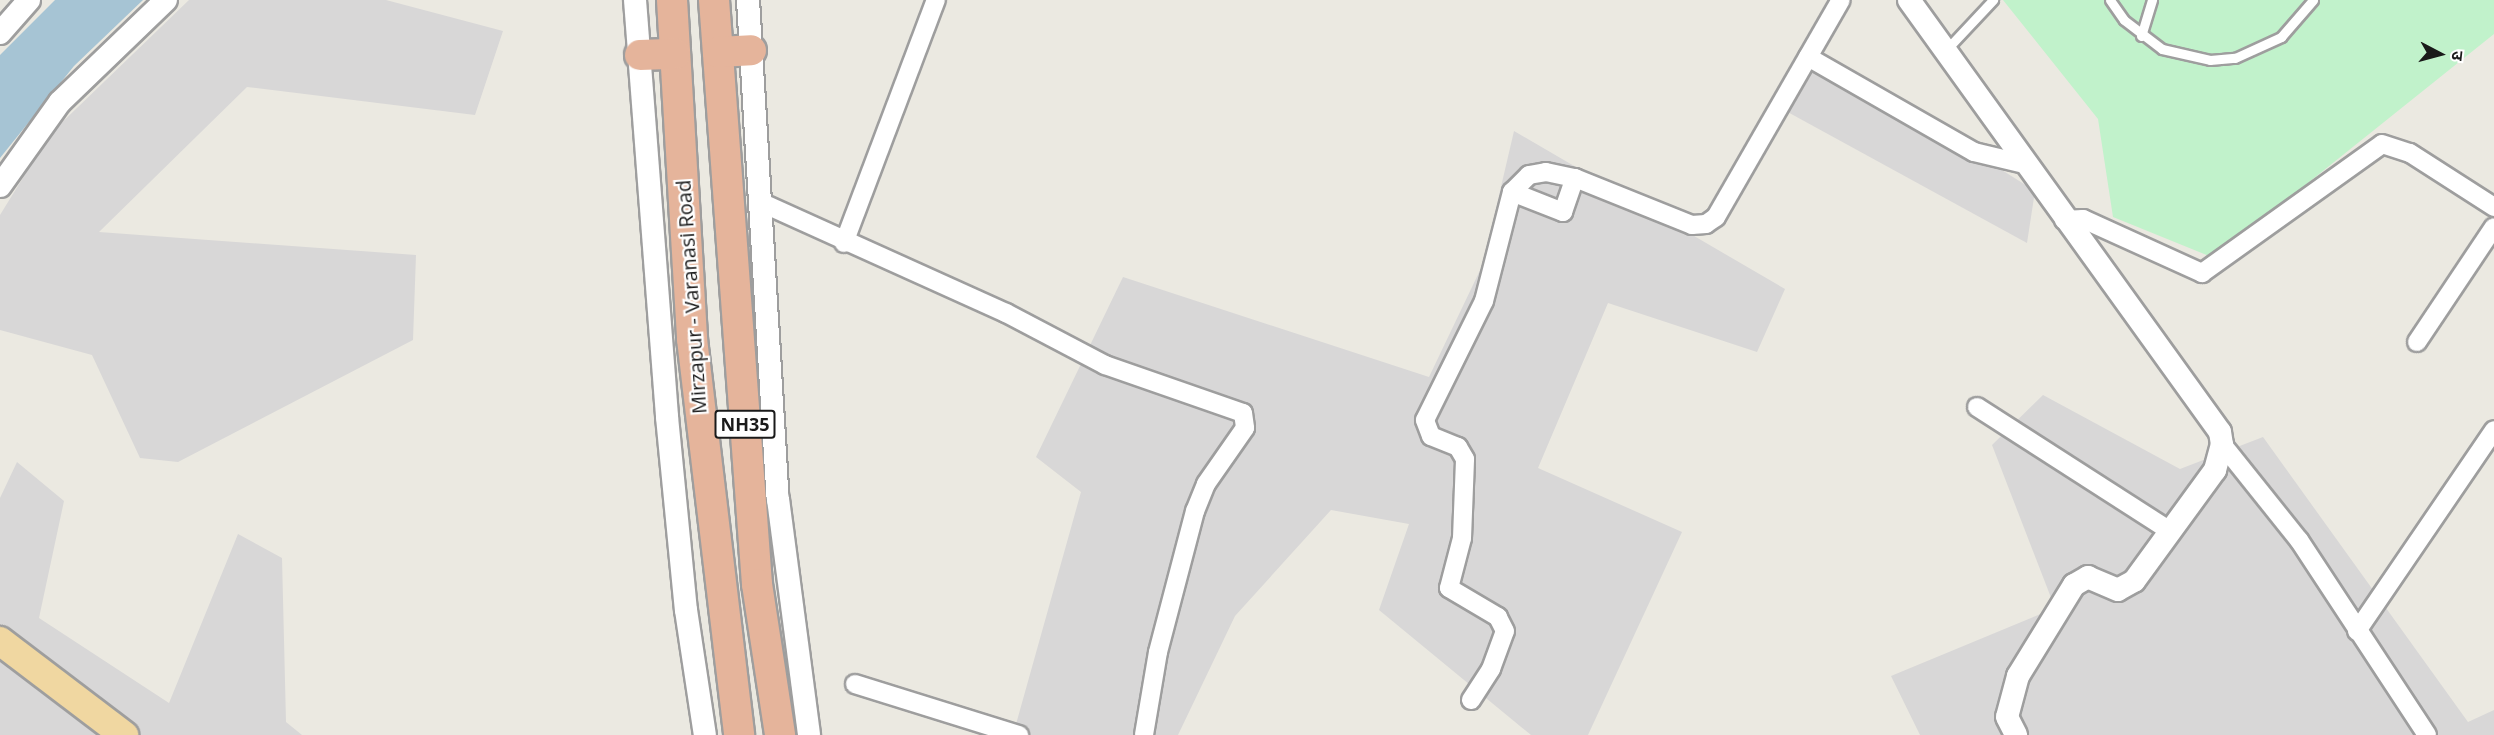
<!DOCTYPE html>
<html>
<head>
<meta charset="utf-8">
<style>
	body { margin:0 }
	#map { position:relative; width:2494px; height:735px; overflow:hidden; background:#ebe9e1; font-family:"Open Sans","Noto Sans Devanagari",sans-serif }
	div>[style] { position:absolute }
	.residential>* { inset:0; background:#d8d7d7 }
	.park>* { inset:0; background:#c1f2cb }
	.water>* { inset:0; background:#a6c4d4 }
	.roads { filter:drop-shadow(2px 0 #9e9e9e) drop-shadow(-2px 0 #9e9e9e) drop-shadow(0 2px #9e9e9e) drop-shadow(0 -2px #9e9e9e) }
	.service>* { height:9px; margin:-4.5px; padding:0 4.5px; transform-origin:4.5px; border-radius:4.5px; background:#fff }
	.minor>* { height:18px; margin:-9px; padding:0 9px; transform-origin:9px; border-radius:9px; background:#fff }
	.tertiary>* { height:22px; margin:-11px; padding:0 11px; transform-origin:11px; border-radius:11px; background:#fff }
	.primary>* { height:28px; margin:-14px; padding:0 14px; transform-origin:14px; border-radius:14px; background:#f0d7a1 }
	.trunk>* { height:30px; margin:-15px; padding:0 15px; transform-origin:15px; border-radius:15px; background:#e5b49b }
	span { translate:-50% -50%; white-space:nowrap; text-align:center; line-height:1.15; -webkit-text-stroke:4.5px #fff; paint-order:stroke }
	.shield-label span { padding:2px 4px; background:#fff; border:2px solid; border-radius:4px; -webkit-text-stroke-width:0 }
	.shield-label { font-size:18px; color:#1a1a1a; font-weight:700 }
	.street-label { font-size:20px; color:#1a1a1a }
	.north { position:absolute; left:2410px; top:24px; width:60px; height:60px; -webkit-text-stroke:4px #fff; paint-order:stroke; rotate:96deg; font-size:16px; font-weight:700; line-height:24px; text-align:center; color:#1a1a1a }
	.north::after { content:''; display:block; margin:auto; width:21px; height:27px; background:#1a1a1a; clip-path:polygon(50% 0,100% 100%,50% 72%,0 100%) }
</style>
</head>
<body>
<div id="map">
	<div class="residential">
		<div style="clip-path:polygon(189px 0,386px 0,503px 31px,475px 115px,247px 87px,99px 232px,416px 255px,413px 340px,178px 462px,140px 458px,92px 355px,0 330px,0 215px,50px 134px)"></div>
		<div style="clip-path:polygon(1811px 50px,2035px 191px,2027px 243px,1773px 104px)"></div>
		<div style="clip-path:polygon(1514px 131px,1785px 289px,1757px 352px,1608px 303px,1538px 468px,1682px 532px,1588px 735px,1531px 735px,1379px 610px,1409px 524px,1331px 510px,1235px 616px,1178px 735px,1013px 735px,1081px 492px,1036px 457px,1123px 277px,1429px 377px,1483px 264px)"></div>
		<div style="clip-path:polygon(2043px 395px,2180px 469px,2263px 437px,2468px 722px,2494px 710px,2494px 735px,1920px 735px,1891px 676px,2055px 608px,1992px 445px)"></div>
		<div style="clip-path:polygon(17px 462px,64px 501px,39px 618px,169px 703px,238px 534px,282px 558px,286px 722px,302px 735px,0 735px,0 498px)"></div>
	</div>
	<div class="park">
		<div style="clip-path:polygon(2003px 0,2494px 0,2494px 34px,2214px 258px,2113px 217px,2098px 119px)"></div>
	</div>
	<div class="water">
		<div style="clip-path:polygon(55px 0,143px 0,74px 66px,0 158px,0 55px)"></div>
	</div>
	<div class="roads">
		<div class="service">
			<div style="left:2110px;top:0;width:24px;rotate:55deg"></div>
			<div style="left:2124px;top:20px;width:48px;rotate:37.3deg"></div>
			<div style="left:2162px;top:49px;width:49px;rotate:12.9deg"></div>
			<div style="left:2210px;top:60px;width:25px;rotate:-5deg"></div>
			<div style="left:2235px;top:58px;width:51px;rotate:-24.5deg"></div>
			<div style="left:2281px;top:37px;width:49px;rotate:-49.1deg"></div>
			<div style="left:2141px;top:36px;width:38px;rotate:-73deg"></div>
			<div style="left:1946px;top:50px;width:69px;rotate:-46.8deg"></div>
		</div>
		<div class="minor">
			<div style="left:1808px;top:57px;width:191px;rotate:29.8deg"></div>
			<div style="left:1974px;top:152px;width:56px;rotate:13.5deg"></div>
			<div style="left:1512px;top:192px;width:55px;rotate:21.4deg"></div>
			<div style="left:1563px;top:212px;width:36px;rotate:-71deg"></div>
			<div style="left:760px;top:202px;width:270px;rotate:24.3deg"></div>
			<div style="left:1006px;top:313px;width:112px;rotate:27.7deg"></div>
			<div style="left:1105px;top:365px;width:146px;rotate:19.2deg"></div>
			<div style="left:1243px;top:413px;width:15px;rotate:82deg"></div>
			<div style="left:1245px;top:428px;width:68px;rotate:124.9deg"></div>
			<div style="left:1206px;top:484px;width:29px;rotate:112deg"></div>
			<div style="left:1195px;top:511px;width:146px;rotate:104.7deg"></div>
			<div style="left:1158px;top:652px;width:84px;rotate:99.6deg"></div>
			<div style="left:2064px;top:220px;width:19px;rotate:-3deg"></div>
			<div style="left:2083px;top:219px;width:131px;rotate:24.4deg"></div>
			<div style="left:2202px;top:273px;width:221px;rotate:-35.6deg"></div>
			<div style="left:2382px;top:144px;width:29px;rotate:18deg"></div>
			<div style="left:2410px;top:153px;width:100px;rotate:32.7deg"></div>
			<div style="left:844px;top:243px;width:260px;rotate:-69.3deg"></div>
			<div style="left:2417px;top:342px;width:138px;rotate:-56.2deg"></div>
			<div style="left:1977px;top:407px;width:229px;rotate:32.7deg"></div>
			<div style="left:2222px;top:444px;width:123px;rotate:51.3deg"></div>
			<div style="left:2299px;top:540px;width:233px;rotate:56.7deg"></div>
			<div style="left:2357px;top:631px;width:243px;rotate:-55.7deg"></div>
			<div style="left:855px;top:684px;width:172px;rotate:17.3deg"></div>
			<div style="left:1471px;top:700px;width:37px;rotate:-57deg"></div>
			<div style="left:1491px;top:669px;width:40px;rotate:-69.8deg"></div>
			<div style="left:1505px;top:631px;width:16px;rotate:-117deg"></div>
			<div style="left:1498px;top:617px;width:57px;rotate:-149.4deg"></div>
			<div style="left:1449px;top:588px;width:52px;rotate:-75.4deg"></div>
			<div style="left:1462px;top:538px;width:79px;rotate:-87.8deg"></div>
			<div style="left:1465px;top:459px;width:14px;rotate:-120deg"></div>
			<div style="left:1458px;top:447px;width:29px;rotate:-158deg"></div>
			<div style="left:1431px;top:436px;width:17px;rotate:-111deg"></div>
			<div style="left:1425px;top:420px;width:133px;rotate:-63.6deg"></div>
			<div style="left:1484px;top:301px;width:113px;rotate:-75.6deg"></div>
			<div style="left:1512px;top:192px;width:24px;rotate:-45deg"></div>
			<div style="left:1529px;top:175px;width:17px;rotate:-10deg"></div>
			<div style="left:1546px;top:172px;width:30px;rotate:12deg"></div>
			<div style="left:1575px;top:178px;width:126px;rotate:21.9deg"></div>
			<div style="left:1692px;top:225px;width:14px;rotate:-4deg"></div>
			<div style="left:1706px;top:224px;width:12px;rotate:-35deg"></div>
			<div style="left:1716px;top:217px;width:250px;rotate:-60.1deg"></div>
		</div>
		<div class="tertiary">
			<div style="left:635px;top:0;width:418px;rotate:85.6deg"></div>
			<div style="left:667px;top:417px;width:194px;rotate:84.4deg"></div>
			<div style="left:686px;top:610px;width:126px;rotate:81.4deg"></div>
			<div style="left:748px;top:0;width:500px;rotate:86.6deg"></div>
			<div style="left:778px;top:499px;width:238px;rotate:82.5deg"></div>
			<div style="left:1909px;top:0;width:532px;rotate:54.25deg"></div>
			<div style="left:2220px;top:432px;width:12px;rotate:81deg"></div>
			<div style="left:2222px;top:444px;width:27px;rotate:105deg"></div>
			<div style="left:2215px;top:470px;width:137px;rotate:126.1deg"></div>
			<div style="left:2134px;top:581px;width:18px;rotate:151deg"></div>
			<div style="left:2118px;top:590px;width:33px;rotate:-157deg"></div>
			<div style="left:2088px;top:577px;width:16px;rotate:150deg"></div>
			<div style="left:2074px;top:585px;width:107px;rotate:121.6deg"></div>
			<div style="left:2018px;top:676px;width:42px;rotate:105deg"></div>
			<div style="left:2007px;top:717px;width:20px;rotate:63deg"></div>
			<div style="left:0;top:33px;width:44px;rotate:-48.7deg"></div>
			<div style="left:0;top:186px;width:103px;rotate:-54.5deg"></div>
			<div style="left:60px;top:102px;width:147px;rotate:-43.9deg"></div>
		</div>
		<div class="primary">
			<div style="left:0;top:641px;width:156px;rotate:37.2deg"></div>
		</div>
		<div class="trunk">
			<div style="left:672px;top:0;width:340px;rotate:86.6deg"></div>
			<div style="left:692px;top:339px;width:399px;rotate:83.2deg"></div>
			<div style="left:714px;top:0;width:586px;rotate:85.79deg"></div>
			<div style="left:757px;top:584px;width:153px;rotate:81.3deg"></div>
			<div style="left:718px;top:52px;width:33px;rotate:-3deg"></div>
			<div style="left:640px;top:55px;width:35px;rotate:-2deg"></div>
		</div>
	</div>
	<div class="shield-label">
		<span style="left:745px;top:424px">NH35</span>
	</div>
	<div class="street-label">
		<span style="left:691px;top:297px;rotate:-94deg">Mirzapur - Varanasi Road</span>
	</div>
	<div class="north">उ</div>
</div>
</body>
</html>
